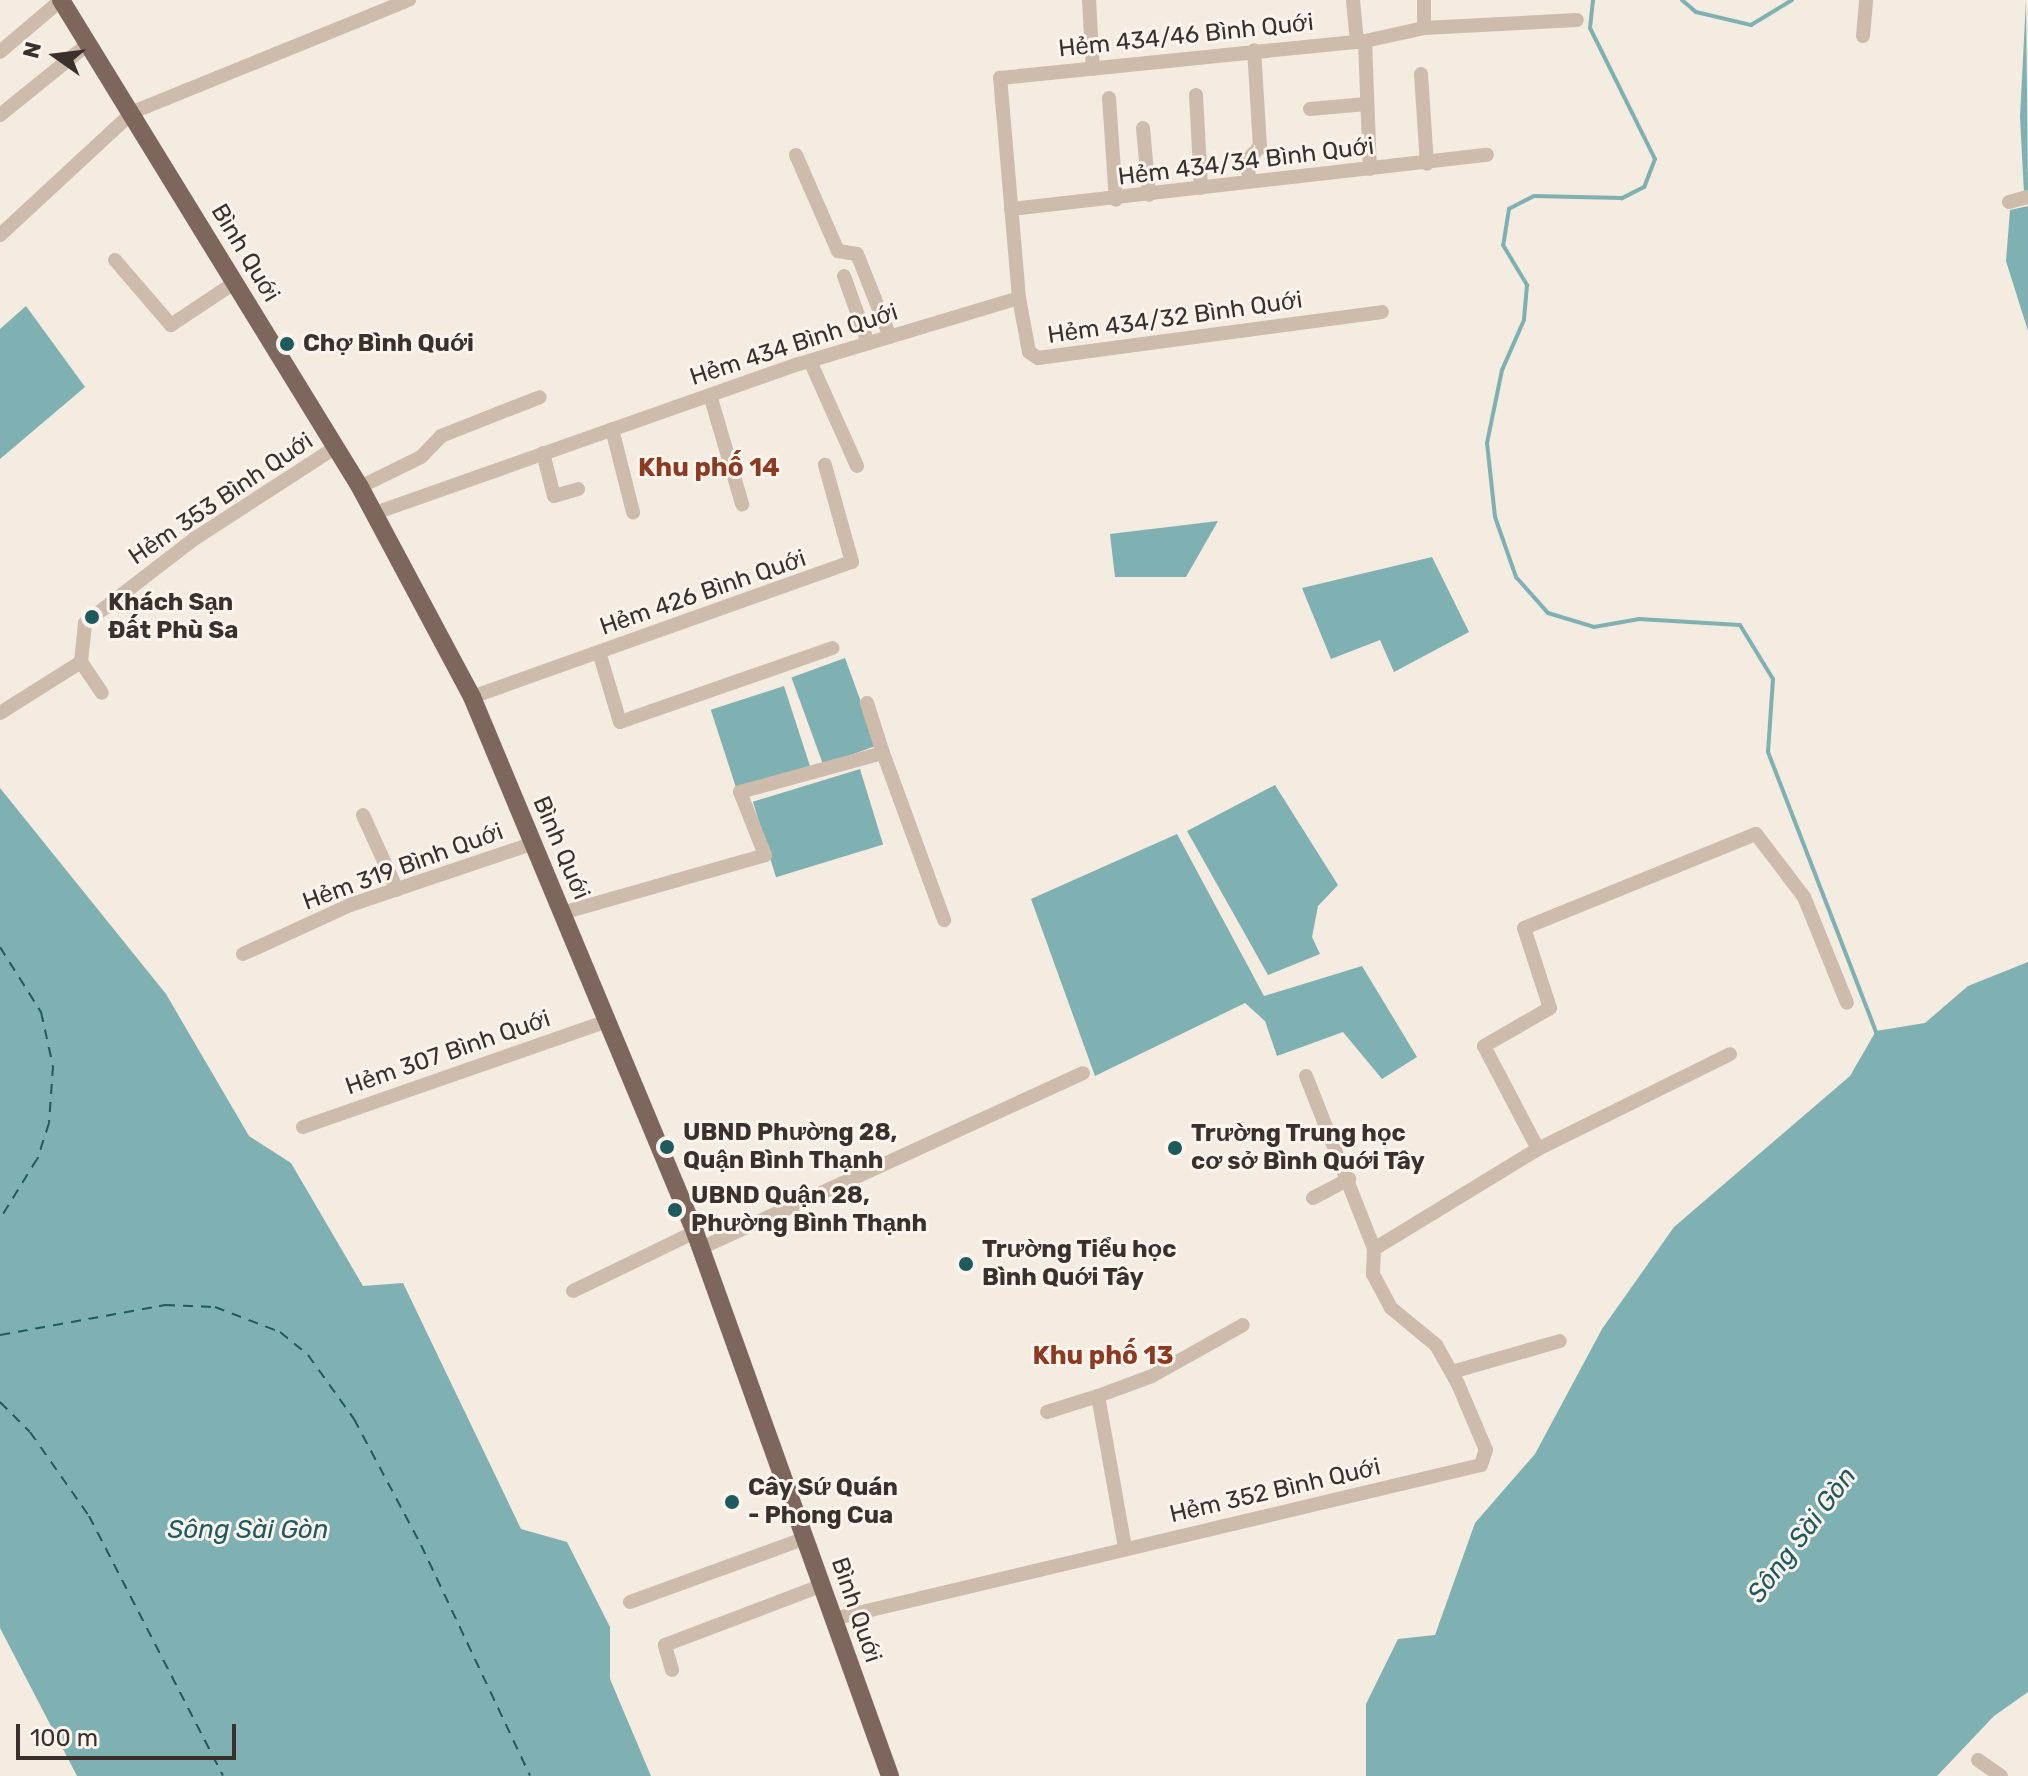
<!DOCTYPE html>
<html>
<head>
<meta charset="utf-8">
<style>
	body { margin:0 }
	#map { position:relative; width:2028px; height:1776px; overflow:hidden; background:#f4ebe1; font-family:Rubik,sans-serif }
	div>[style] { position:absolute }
	.water>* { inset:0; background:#7fb0b2; transform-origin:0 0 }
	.stream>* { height:4px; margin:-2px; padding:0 2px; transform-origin:2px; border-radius:2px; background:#7fb0b2 }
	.ferry>* { height:2px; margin-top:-1px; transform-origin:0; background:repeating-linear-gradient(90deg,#1f5a5e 0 10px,transparent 0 18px) }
	.minor>* { height:14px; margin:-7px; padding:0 7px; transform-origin:7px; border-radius:7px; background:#cdbbac }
	.major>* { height:18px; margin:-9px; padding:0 9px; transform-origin:9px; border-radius:9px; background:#7d675c }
	.dots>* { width:22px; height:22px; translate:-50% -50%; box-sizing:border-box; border:4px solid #fbf5ee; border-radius:50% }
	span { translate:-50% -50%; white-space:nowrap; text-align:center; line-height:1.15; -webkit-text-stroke:6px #fbf5ee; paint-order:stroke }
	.street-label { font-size:24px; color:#3b302b }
	.poi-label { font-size:24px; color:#3b302b; font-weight:700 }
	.left { translate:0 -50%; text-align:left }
	.neighbourhood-label { font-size:26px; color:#8c3b22; font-weight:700 }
	.water-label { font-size:26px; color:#1f5a5e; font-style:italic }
	.north { position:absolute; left:16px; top:16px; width:80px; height:80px; -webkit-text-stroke:6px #fbf5ee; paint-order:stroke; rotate:284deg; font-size:22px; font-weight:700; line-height:32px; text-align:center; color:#3b302b }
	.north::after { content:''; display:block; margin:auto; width:28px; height:36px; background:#3b302b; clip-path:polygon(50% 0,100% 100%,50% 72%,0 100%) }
	.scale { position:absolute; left:16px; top:1724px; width:220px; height:36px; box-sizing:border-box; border:4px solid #3b302b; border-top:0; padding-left:10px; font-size:24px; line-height:28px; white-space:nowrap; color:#3b302b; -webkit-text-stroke:6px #fbf5ee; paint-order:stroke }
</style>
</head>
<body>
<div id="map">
	<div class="water">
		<div style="clip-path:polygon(2026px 0,2028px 192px,2024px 193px,2020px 117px)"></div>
		<div style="clip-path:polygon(2028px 206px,2028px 331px,2006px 261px,2010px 210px)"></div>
		<div style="clip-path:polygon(26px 306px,85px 387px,0 459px,0 329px)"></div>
		<div style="clip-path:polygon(1218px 521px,1186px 577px,1115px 577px,1110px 534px)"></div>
		<div style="clip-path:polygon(1432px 557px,1469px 632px,1394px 672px,1380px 640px,1331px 659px,1302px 588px)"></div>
		<div style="left:845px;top:658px;width:93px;height:57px;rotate:70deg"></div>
		<div style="left:784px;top:686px;width:84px;height:77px;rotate:72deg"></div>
		<div style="left:860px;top:769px;width:79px;height:112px;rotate:73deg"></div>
		<div style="clip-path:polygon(1275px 785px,1338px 885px,1318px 906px,1312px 937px,1320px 954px,1268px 975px,1187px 831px)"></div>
		<div style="clip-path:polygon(0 788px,166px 994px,249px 1136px,291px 1163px,363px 1286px,403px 1283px,521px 1529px,567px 1542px,610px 1627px,610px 1679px,651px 1776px,77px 1776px,0 1628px)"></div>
		<div style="clip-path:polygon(1177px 834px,1264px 996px,1362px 966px,1417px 1057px,1382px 1079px,1343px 1032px,1277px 1056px,1265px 1021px,1245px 1003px,1095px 1076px,1031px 899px)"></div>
		<div style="clip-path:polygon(2028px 962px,2028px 1692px,1994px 1716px,1937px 1776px,1366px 1776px,1366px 1704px,1398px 1639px,1435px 1635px,1475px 1523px,1535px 1454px,1602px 1329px,1674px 1227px,1850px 1076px,1876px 1031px,1925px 1023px,1968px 986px)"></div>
	</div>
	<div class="stream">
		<div style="left:1593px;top:0;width:28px;rotate:96deg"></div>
		<div style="left:1590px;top:28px;width:146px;rotate:63.6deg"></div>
		<div style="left:1655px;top:159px;width:30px;rotate:111deg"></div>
		<div style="left:1644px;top:187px;width:25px;rotate:153deg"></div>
		<div style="left:1622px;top:198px;width:88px;rotate:-178.7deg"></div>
		<div style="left:1534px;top:196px;width:28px;rotate:153deg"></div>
		<div style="left:1509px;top:209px;width:36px;rotate:99deg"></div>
		<div style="left:1503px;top:245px;width:47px;rotate:59deg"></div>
		<div style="left:1527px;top:285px;width:35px;rotate:95deg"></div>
		<div style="left:1524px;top:320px;width:55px;rotate:113.7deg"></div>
		<div style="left:1502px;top:370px;width:75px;rotate:101.6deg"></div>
		<div style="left:1487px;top:443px;width:74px;rotate:83.8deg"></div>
		<div style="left:1495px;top:517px;width:64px;rotate:70.7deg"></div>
		<div style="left:1516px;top:577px;width:48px;rotate:48.4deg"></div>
		<div style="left:1548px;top:613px;width:48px;rotate:16.9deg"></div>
		<div style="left:1594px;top:627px;width:46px;rotate:-10.1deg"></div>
		<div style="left:1639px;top:619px;width:101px;rotate:3.4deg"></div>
		<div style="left:1740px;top:625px;width:63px;rotate:58.6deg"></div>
		<div style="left:1773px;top:679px;width:73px;rotate:93.9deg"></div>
		<div style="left:1768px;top:752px;width:303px;rotate:68.9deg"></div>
		<div style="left:1682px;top:0;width:18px;rotate:41deg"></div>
		<div style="left:1696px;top:12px;width:57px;rotate:13.3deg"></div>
		<div style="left:1751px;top:25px;width:48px;rotate:-31.4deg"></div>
	</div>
	<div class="ferry">
		<div style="left:0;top:947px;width:77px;rotate:57.8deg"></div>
		<div style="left:41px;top:1012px;width:55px;rotate:77.5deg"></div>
		<div style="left:53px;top:1066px;width:57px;rotate:94deg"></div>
		<div style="left:49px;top:1123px;width:38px;rotate:108deg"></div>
		<div style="left:37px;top:1159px;width:70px;rotate:121.7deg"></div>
		<div style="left:0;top:1335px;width:168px;rotate:-10.3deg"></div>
		<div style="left:165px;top:1305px;width:50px;rotate:2.3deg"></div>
		<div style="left:215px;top:1307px;width:70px;rotate:21deg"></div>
		<div style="left:280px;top:1332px;width:36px;rotate:39deg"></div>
		<div style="left:308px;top:1355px;width:79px;rotate:54.3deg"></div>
		<div style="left:354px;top:1419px;width:143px;rotate:62deg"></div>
		<div style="left:421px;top:1545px;width:255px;rotate:64.7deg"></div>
		<div style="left:0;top:1402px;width:42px;rotate:45deg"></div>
		<div style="left:30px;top:1432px;width:103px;rotate:54.9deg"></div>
		<div style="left:89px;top:1516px;width:292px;rotate:62.7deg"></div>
	</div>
	<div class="minor">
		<div style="left:1089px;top:0;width:69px;rotate:86.7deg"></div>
		<div style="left:1353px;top:0;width:42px;rotate:84.6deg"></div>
		<div style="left:1424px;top:0;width:28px;rotate:90deg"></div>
		<div style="left:1863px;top:36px;width:36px;rotate:-85deg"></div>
		<div style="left:1365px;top:41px;width:128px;rotate:87.8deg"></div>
		<div style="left:0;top:52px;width:80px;rotate:-40.4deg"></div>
		<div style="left:1421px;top:74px;width:90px;rotate:86.2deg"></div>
		<div style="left:1196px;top:95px;width:93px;rotate:86.9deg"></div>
		<div style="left:1109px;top:98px;width:102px;rotate:86.1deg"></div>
		<div style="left:1310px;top:109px;width:56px;rotate:-5.1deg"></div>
		<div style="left:0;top:115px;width:113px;rotate:-38.9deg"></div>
		<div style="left:1143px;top:128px;width:67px;rotate:84.9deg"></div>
		<div style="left:796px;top:155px;width:105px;rotate:66.4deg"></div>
		<div style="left:838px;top:251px;width:19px;rotate:9deg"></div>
		<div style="left:857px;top:254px;width:89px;rotate:68.3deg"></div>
		<div style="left:1249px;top:181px;width:22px;rotate:-93deg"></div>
		<div style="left:1248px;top:159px;width:17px;rotate:-45deg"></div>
		<div style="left:1260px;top:147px;width:97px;rotate:-93.5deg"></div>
		<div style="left:2009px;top:202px;width:20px;rotate:-15deg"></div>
		<div style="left:1011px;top:209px;width:479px;rotate:-6.5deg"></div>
		<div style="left:0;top:235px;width:181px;rotate:-42.8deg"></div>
		<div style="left:133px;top:112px;width:298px;rotate:-22.1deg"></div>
		<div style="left:115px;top:260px;width:86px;rotate:49.3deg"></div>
		<div style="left:171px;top:325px;width:76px;rotate:-33.7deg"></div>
		<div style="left:844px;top:276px;width:71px;rotate:70.3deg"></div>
		<div style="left:1019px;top:298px;width:55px;rotate:79.5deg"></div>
		<div style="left:1029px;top:352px;width:11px;rotate:34deg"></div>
		<div style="left:1038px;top:358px;width:347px;rotate:-7.6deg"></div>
		<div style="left:810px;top:361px;width:115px;rotate:65.9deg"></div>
		<div style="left:710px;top:395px;width:114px;rotate:73.6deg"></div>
		<div style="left:612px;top:429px;width:86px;rotate:75.8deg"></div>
		<div style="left:543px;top:453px;width:44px;rotate:75.7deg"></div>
		<div style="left:554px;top:496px;width:25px;rotate:-16deg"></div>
		<div style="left:360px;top:487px;width:68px;rotate:-26.2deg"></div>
		<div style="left:421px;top:457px;width:29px;rotate:-46deg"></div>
		<div style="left:441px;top:436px;width:106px;rotate:-21.5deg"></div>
		<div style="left:375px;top:513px;width:449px;rotate:-19.4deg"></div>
		<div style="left:799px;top:364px;width:230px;rotate:-16.7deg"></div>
		<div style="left:1019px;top:298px;width:221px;rotate:-94.9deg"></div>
		<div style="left:1000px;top:78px;width:367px;rotate:-5.8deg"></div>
		<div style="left:1365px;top:41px;width:60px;rotate:-12.4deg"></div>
		<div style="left:1424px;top:28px;width:153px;rotate:-3deg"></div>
		<div style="left:599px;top:652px;width:73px;rotate:73.3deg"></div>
		<div style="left:620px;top:722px;width:225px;rotate:-19.2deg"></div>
		<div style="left:81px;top:662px;width:37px;rotate:56deg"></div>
		<div style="left:472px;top:697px;width:403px;rotate:-19.6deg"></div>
		<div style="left:852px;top:562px;width:101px;rotate:-105.6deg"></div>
		<div style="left:867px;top:703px;width:52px;rotate:72.3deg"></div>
		<div style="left:0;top:713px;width:96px;rotate:-32.2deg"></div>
		<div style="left:81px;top:662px;width:39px;rotate:-84deg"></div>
		<div style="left:85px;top:623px;width:138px;rotate:-37.6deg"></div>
		<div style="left:194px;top:539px;width:169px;rotate:-32.9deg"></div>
		<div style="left:363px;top:815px;width:82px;rotate:65.6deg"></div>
		<div style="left:562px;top:913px;width:211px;rotate:-15.9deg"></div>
		<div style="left:765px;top:855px;width:68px;rotate:-111.6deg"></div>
		<div style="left:740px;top:792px;width:148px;rotate:-15.3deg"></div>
		<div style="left:883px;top:753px;width:178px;rotate:69.9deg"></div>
		<div style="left:243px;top:954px;width:118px;rotate:-24.6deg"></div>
		<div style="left:350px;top:905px;width:194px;rotate:-18.6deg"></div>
		<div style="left:1306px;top:1076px;width:186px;rotate:68.5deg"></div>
		<div style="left:303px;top:1127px;width:322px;rotate:-19.2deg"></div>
		<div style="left:1538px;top:1149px;width:116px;rotate:-117.7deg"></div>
		<div style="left:1484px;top:1046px;width:76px;rotate:-29.9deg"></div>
		<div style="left:1550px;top:1008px;width:84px;rotate:-108deg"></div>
		<div style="left:1524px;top:928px;width:250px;rotate:-22.1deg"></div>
		<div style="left:1756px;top:834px;width:79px;rotate:52.7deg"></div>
		<div style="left:1804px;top:897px;width:114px;rotate:67.9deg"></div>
		<div style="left:1313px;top:1198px;width:41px;rotate:-27.8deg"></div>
		<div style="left:701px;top:1248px;width:420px;rotate:-24.6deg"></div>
		<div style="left:573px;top:1291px;width:136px;rotate:-25.8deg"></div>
		<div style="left:1452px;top:1372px;width:112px;rotate:-16deg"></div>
		<div style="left:1098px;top:1396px;width:58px;rotate:-20.3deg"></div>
		<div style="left:1152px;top:1376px;width:104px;rotate:-29.3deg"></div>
		<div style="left:1047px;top:1412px;width:53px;rotate:-17.4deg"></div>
		<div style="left:1098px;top:1396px;width:154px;rotate:79.9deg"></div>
		<div style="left:630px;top:1602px;width:187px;rotate:-20deg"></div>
		<div style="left:833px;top:1619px;width:666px;rotate:-13.37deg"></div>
		<div style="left:1481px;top:1465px;width:16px;rotate:-72deg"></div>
		<div style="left:1486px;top:1450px;width:72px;rotate:-113deg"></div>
		<div style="left:1458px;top:1384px;width:45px;rotate:-119.4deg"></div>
		<div style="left:1436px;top:1345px;width:58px;rotate:-140.6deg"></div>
		<div style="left:1391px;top:1308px;width:38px;rotate:-118deg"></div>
		<div style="left:1373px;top:1274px;width:25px;rotate:-88deg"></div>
		<div style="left:1374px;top:1249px;width:192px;rotate:-31.4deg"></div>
		<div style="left:1538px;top:1149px;width:214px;rotate:-26.3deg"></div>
		<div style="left:672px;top:1670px;width:26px;rotate:-106deg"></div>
		<div style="left:665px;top:1645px;width:166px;rotate:-20.8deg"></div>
		<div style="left:1978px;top:1760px;width:28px;rotate:35deg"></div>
	</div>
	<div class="major">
		<div style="left:61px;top:0;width:571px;rotate:58.45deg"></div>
		<div style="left:360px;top:487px;width:238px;rotate:61.9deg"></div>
		<div style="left:472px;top:697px;width:580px;rotate:67.37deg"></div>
		<div style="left:695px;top:1232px;width:578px;rotate:70.28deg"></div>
	</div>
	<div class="dots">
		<div style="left:287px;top:344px;background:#1f5a5e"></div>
		<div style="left:92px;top:617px;background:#1f5a5e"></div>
		<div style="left:667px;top:1147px;background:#1f5a5e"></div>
		<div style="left:1175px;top:1148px;background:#1f5a5e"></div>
		<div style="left:675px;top:1210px;background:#1f5a5e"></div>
		<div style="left:966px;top:1264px;background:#1f5a5e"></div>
		<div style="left:732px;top:1502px;background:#1f5a5e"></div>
	</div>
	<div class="street-label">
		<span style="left:1186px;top:36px;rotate:-6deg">Hẻm 434/46 Bình Quới</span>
		<span style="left:1246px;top:162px;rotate:-7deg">Hẻm 434/34 Bình Quới</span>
		<span style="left:245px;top:253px;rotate:59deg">Bình Quới</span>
		<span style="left:1175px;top:318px;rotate:-8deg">Hẻm 434/32 Bình Quới</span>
		<span style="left:794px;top:345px;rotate:-18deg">Hẻm 434 Bình Quới</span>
		<span style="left:221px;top:499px;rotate:-34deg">Hẻm 353 Bình Quới</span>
		<span style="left:703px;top:593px;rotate:-19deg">Hẻm 426 Bình Quới</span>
		<span style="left:561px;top:848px;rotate:67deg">Bình Quới</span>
		<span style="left:403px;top:867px;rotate:-20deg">Hẻm 319 Bình Quới</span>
		<span style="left:448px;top:1053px;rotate:-19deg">Hẻm 307 Bình Quới</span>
		<span style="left:1275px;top:1491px;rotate:-13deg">Hẻm 352 Bình Quới</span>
		<span style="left:856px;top:1610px;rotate:71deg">Bình Quới</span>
	</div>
	<div class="poi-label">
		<span class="left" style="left:303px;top:344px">Chợ Bình Quới</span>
		<span class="left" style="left:108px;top:617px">Khách Sạn<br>Đất Phù Sa</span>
		<span class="left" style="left:683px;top:1147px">UBND Phường 28,<br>Quận Bình Thạnh</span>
		<span class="left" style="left:1191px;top:1148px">Trường Trung học<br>cơ sở Bình Quới Tây</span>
		<span class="left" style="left:691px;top:1210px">UBND Quận 28,<br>Phường Bình Thạnh</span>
		<span class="left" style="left:982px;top:1264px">Trường Tiểu học<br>Bình Quới Tây</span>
		<span class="left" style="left:748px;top:1502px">Cây Sứ Quán<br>- Phong Cua</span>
	</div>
	<div class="neighbourhood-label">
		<span style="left:709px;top:468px">Khu phố 14</span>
		<span style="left:1103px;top:1356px">Khu phố 13</span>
	</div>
	<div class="water-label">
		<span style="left:248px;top:1530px">Sông Sài Gòn</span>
		<span style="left:1802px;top:1535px;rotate:-53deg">Sông Sài Gòn</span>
	</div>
	<div class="north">N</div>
	<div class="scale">100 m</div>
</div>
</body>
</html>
